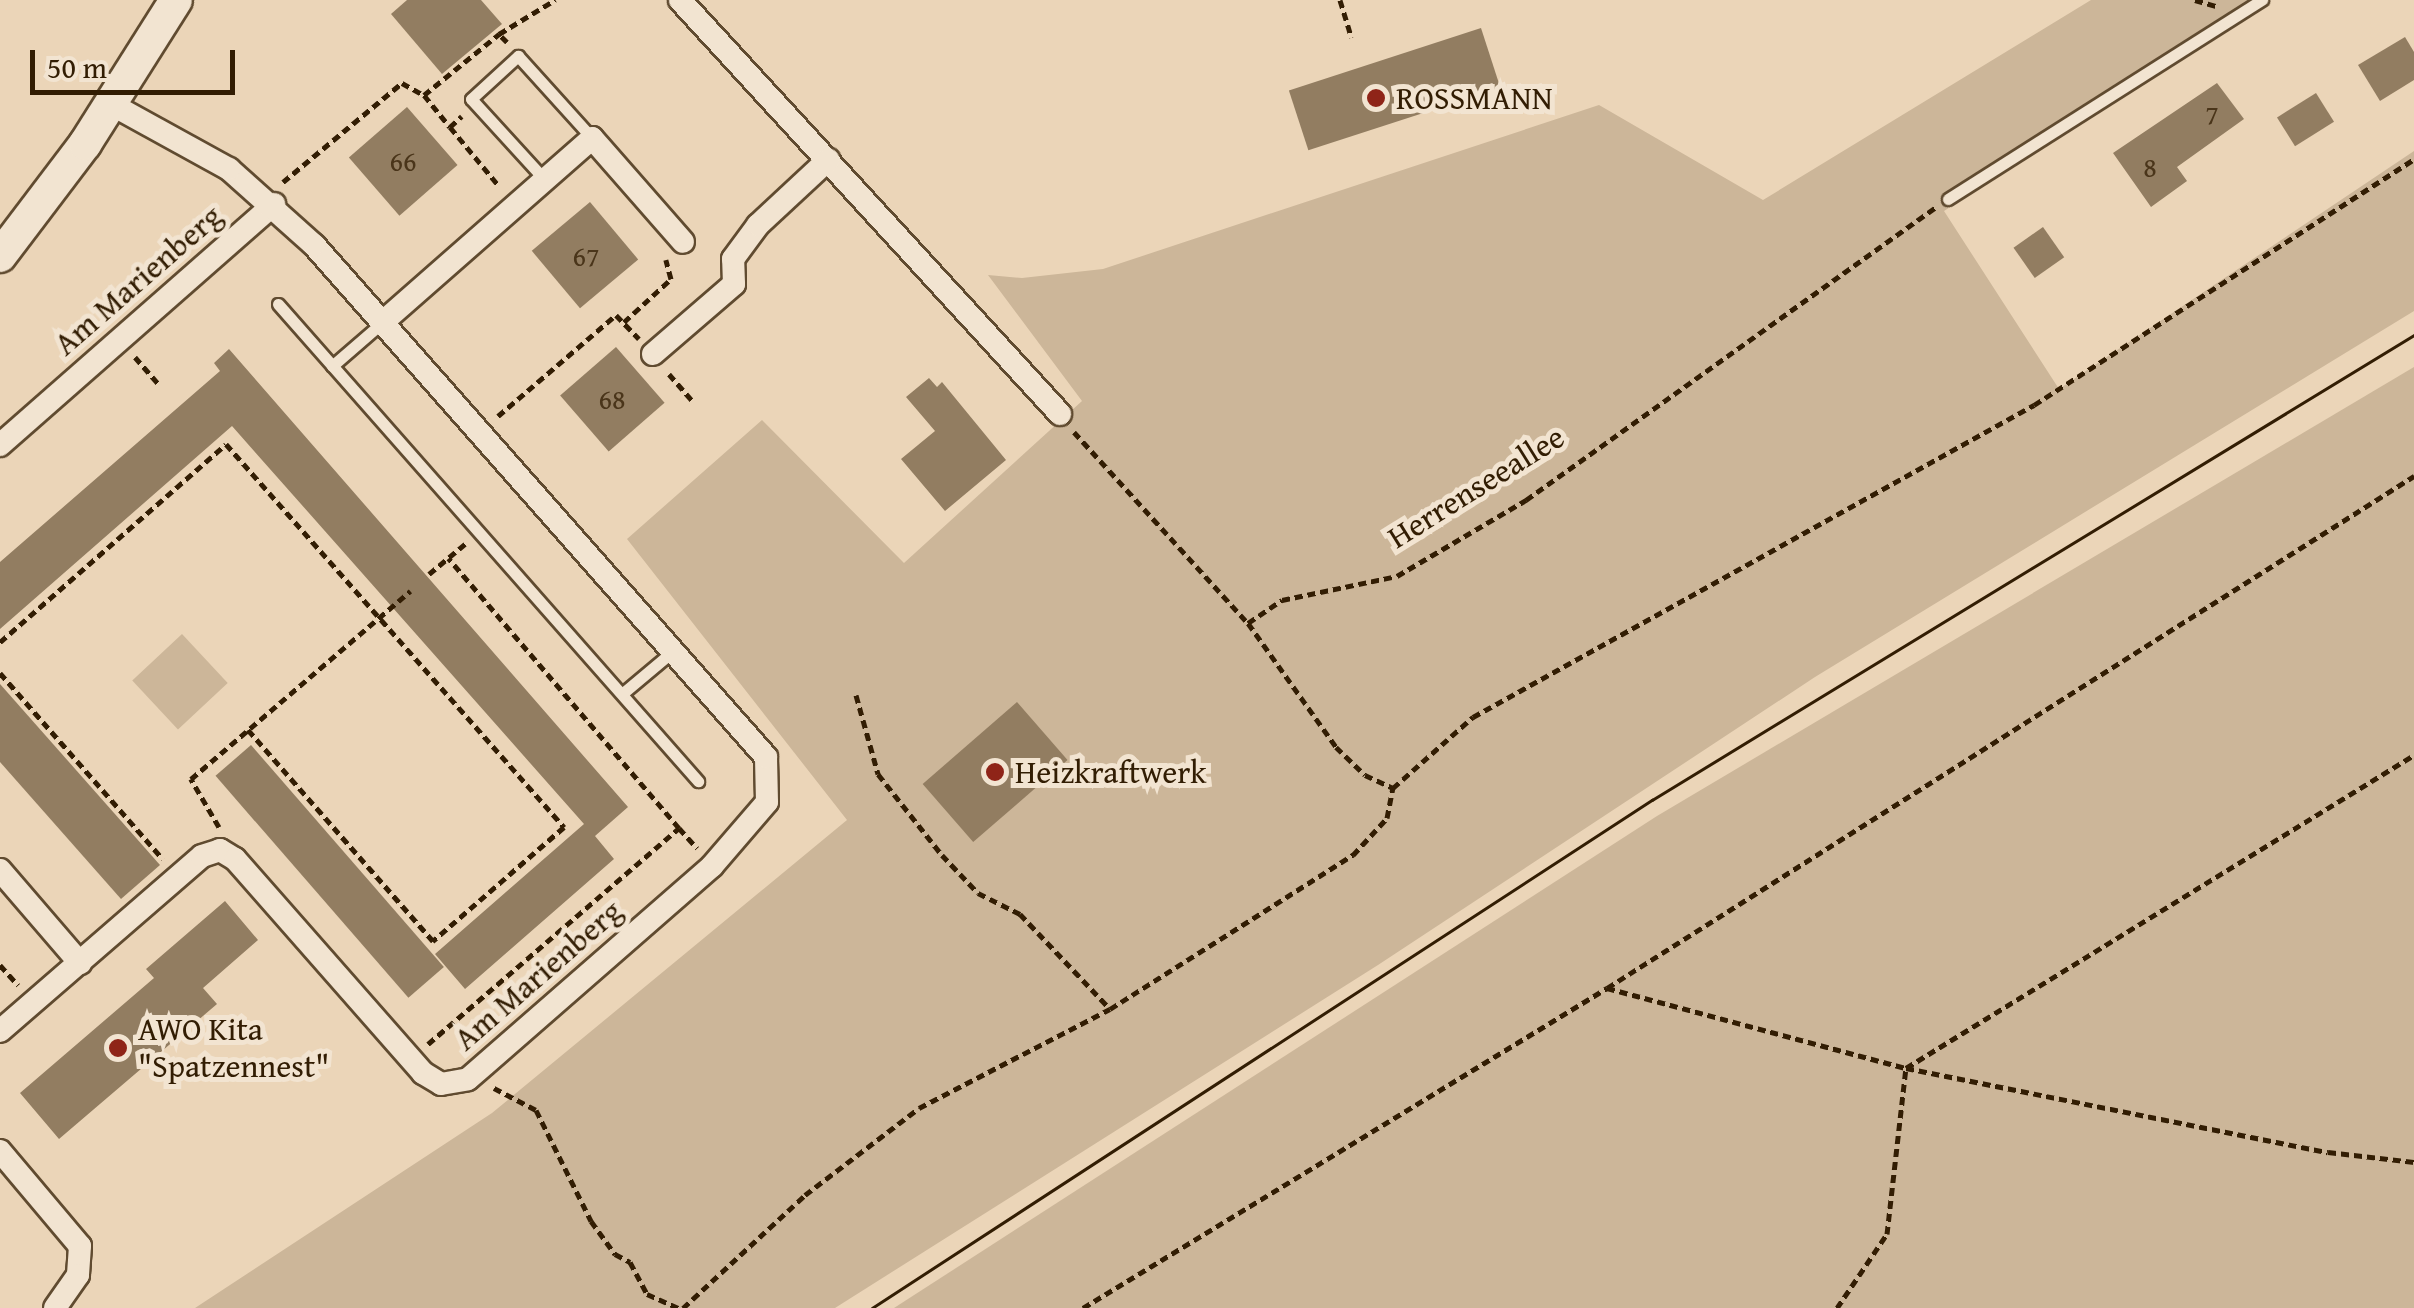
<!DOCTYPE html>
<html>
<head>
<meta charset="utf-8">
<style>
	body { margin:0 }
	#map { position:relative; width:2414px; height:1308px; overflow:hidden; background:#ebd5b8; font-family:"Gentium Book Plus",serif }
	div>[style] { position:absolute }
	.green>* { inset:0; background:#ccb699; transform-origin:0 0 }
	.building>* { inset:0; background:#927d61; transform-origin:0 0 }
	.path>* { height:5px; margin-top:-2.5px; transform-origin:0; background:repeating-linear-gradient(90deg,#321d03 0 8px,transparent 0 13px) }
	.roads { filter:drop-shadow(2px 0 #604b30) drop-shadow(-2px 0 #604b30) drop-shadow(0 2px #604b30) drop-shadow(0 -2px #604b30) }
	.service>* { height:11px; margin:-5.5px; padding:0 5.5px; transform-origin:5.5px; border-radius:5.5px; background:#f2e4d1 }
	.minor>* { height:22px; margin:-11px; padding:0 11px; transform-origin:11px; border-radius:11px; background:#f2e4d1 }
	.secondary>* { height:32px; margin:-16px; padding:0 16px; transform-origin:16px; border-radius:16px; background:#f2e4d1 }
	.tram>* { height:2.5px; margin:-1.25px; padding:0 1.25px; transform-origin:1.25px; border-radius:1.25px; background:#321d03 }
	.dots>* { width:28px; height:28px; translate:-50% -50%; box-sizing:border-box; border:5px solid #f2e4d1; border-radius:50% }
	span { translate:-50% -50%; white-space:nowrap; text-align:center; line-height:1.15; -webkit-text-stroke:10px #f2e4d1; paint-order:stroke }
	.number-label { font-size:28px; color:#4a351a }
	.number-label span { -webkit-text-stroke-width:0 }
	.poi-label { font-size:32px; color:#321d03 }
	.left { translate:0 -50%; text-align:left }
	.street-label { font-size:32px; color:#321d03 }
	.scale { position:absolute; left:30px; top:50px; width:205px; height:45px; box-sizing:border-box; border:5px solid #321d03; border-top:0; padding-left:12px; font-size:30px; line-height:35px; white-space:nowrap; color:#321d03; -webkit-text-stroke:8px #f2e4d1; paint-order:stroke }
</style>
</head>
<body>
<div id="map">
	<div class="green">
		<div style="clip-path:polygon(2091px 0,2268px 0,1944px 211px,2059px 389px,2414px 151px,2414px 311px,1815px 677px,1378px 965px,835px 1308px,195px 1308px,492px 1113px,847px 820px,627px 539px,762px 420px,904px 563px,1082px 401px,988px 275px,1022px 278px,1103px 269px,1599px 105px,1763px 200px)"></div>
		<div style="clip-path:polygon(2414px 367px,2414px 1308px,894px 1308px,1657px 816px)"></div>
		<div style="left:182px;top:634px;width:67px;height:68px;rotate:47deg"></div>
	</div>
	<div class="building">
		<div style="clip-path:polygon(407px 0,481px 0,502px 24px,442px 74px,391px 14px)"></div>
		<div style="left:1481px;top:28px;width:63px;height:202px;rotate:72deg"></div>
		<div style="clip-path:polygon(2405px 37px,2414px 52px,2414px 80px,2380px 101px,2358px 65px)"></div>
		<div style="clip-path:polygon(2217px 83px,2244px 119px,2177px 167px,2187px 181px,2151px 207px,2113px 153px)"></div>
		<div style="left:2316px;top:93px;width:34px;height:46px;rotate:58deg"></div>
		<div style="left:407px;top:107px;width:77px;height:77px;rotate:49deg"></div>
		<div style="left:590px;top:202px;width:75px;height:76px;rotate:50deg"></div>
		<div style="left:2043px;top:227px;width:37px;height:36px;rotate:55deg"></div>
		<div style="left:616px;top:347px;width:74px;height:74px;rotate:49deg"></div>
		<div style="clip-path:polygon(229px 349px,628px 807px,595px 836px,614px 859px,465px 989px,435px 954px,584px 824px,232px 426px,0 629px,0 562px,220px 371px,214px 363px)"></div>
		<div style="clip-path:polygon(929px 378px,937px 387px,942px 382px,1006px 460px,945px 511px,901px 459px,935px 431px,906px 397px)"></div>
		<div style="clip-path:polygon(0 684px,160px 865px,121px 899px,0 762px)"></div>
		<div style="left:1017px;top:702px;width:77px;height:125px;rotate:49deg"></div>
		<div style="left:251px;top:745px;width:294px;height:47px;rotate:49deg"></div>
		<div style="clip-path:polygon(225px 901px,258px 940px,203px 988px,217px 1004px,59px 1139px,20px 1093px,154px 978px,146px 969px)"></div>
	</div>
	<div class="path">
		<div style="left:1340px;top:0;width:39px;rotate:73deg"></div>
		<div style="left:2195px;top:0;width:25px;rotate:16deg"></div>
		<div style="left:507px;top:42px;width:11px;rotate:-135deg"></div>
		<div style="left:499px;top:34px;width:66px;rotate:-31.3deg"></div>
		<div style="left:424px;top:95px;width:97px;rotate:-39.1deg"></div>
		<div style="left:450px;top:127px;width:77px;rotate:50.3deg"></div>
		<div style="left:283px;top:182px;width:155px;rotate:-39.8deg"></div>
		<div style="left:402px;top:83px;width:25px;rotate:29deg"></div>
		<div style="left:424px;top:95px;width:41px;rotate:50.9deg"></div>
		<div style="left:450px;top:127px;width:16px;rotate:-43deg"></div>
		<div style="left:624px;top:322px;width:64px;rotate:-42.5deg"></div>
		<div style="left:671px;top:279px;width:20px;rotate:-105deg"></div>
		<div style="left:135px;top:357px;width:35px;rotate:49deg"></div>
		<div style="left:669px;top:374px;width:37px;rotate:49deg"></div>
		<div style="left:498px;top:416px;width:155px;rotate:-40.6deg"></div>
		<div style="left:616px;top:315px;width:33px;rotate:46deg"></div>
		<div style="left:1074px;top:432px;width:258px;rotate:47.7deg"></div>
		<div style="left:1248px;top:623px;width:152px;rotate:54.6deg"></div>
		<div style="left:1336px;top:747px;width:40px;rotate:44deg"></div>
		<div style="left:1365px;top:775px;width:31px;rotate:25deg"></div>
		<div style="left:1393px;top:788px;width:107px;rotate:-41.6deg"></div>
		<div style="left:1473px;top:717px;width:642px;rotate:-29.08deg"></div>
		<div style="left:2034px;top:405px;width:453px;rotate:-32.9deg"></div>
		<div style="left:429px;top:574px;width:47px;rotate:-39.8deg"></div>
		<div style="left:1248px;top:623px;width:41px;rotate:-34.1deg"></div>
		<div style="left:1282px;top:600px;width:117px;rotate:-11.8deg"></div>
		<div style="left:1397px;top:576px;width:150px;rotate:-30.5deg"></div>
		<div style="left:1526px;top:500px;width:504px;rotate:-35.55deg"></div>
		<div style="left:0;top:642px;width:300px;rotate:-41.2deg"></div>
		<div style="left:226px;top:444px;width:511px;rotate:48.57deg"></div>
		<div style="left:564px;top:827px;width:174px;rotate:139deg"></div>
		<div style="left:433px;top:941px;width:281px;rotate:-131.2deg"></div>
		<div style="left:0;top:673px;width:247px;rotate:48.8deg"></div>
		<div style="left:856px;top:695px;width:82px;rotate:74.4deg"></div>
		<div style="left:878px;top:774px;width:103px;rotate:51.7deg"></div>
		<div style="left:942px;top:855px;width:52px;rotate:46.5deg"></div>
		<div style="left:978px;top:893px;width:47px;rotate:26.6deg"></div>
		<div style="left:1020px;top:914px;width:131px;rotate:46.5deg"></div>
		<div style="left:219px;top:827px;width:56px;rotate:-120.3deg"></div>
		<div style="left:191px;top:779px;width:289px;rotate:-40.6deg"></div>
		<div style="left:679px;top:828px;width:27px;rotate:48deg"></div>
		<div style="left:0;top:965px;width:27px;rotate:48deg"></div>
		<div style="left:1607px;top:988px;width:956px;rotate:-32.39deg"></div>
		<div style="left:428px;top:1044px;width:331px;rotate:-40.7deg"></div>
		<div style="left:679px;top:828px;width:355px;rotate:-130.5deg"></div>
		<div style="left:494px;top:1088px;width:47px;rotate:27.6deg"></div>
		<div style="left:536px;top:1110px;width:124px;rotate:63.6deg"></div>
		<div style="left:591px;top:1221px;width:41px;rotate:54deg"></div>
		<div style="left:615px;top:1254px;width:17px;rotate:28deg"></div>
		<div style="left:630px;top:1262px;width:36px;rotate:62deg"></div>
		<div style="left:647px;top:1294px;width:35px;rotate:24deg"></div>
		<div style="left:683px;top:1308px;width:166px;rotate:-42.8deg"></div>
		<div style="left:805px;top:1195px;width:143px;rotate:-37.3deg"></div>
		<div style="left:919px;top:1108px;width:215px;rotate:-27.4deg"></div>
		<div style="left:1110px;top:1009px;width:288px;rotate:-32.4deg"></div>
		<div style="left:1353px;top:855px;width:50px;rotate:-47.4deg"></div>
		<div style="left:1387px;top:818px;width:31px;rotate:-79deg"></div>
		<div style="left:1083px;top:1308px;width:614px;rotate:-31.41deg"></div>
		<div style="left:1607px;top:988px;width:310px;rotate:15deg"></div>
		<div style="left:1906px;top:1068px;width:597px;rotate:-31.64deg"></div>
		<div style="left:1837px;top:1308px;width:89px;rotate:-56deg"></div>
		<div style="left:1887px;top:1234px;width:167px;rotate:-83.5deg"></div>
		<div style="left:1906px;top:1068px;width:430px;rotate:11.3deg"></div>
		<div style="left:2328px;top:1152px;width:87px;rotate:6.6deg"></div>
	</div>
	<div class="roads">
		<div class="service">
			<div style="left:546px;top:181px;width:111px;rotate:-132.4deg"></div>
			<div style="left:471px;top:99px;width:64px;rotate:-42.5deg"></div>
			<div style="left:518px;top:56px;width:110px;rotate:47.9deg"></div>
			<div style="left:1948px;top:199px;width:372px;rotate:-32.4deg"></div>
			<div style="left:278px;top:304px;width:636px;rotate:48.64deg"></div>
			<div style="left:332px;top:366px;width:69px;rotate:-40.9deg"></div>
			<div style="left:623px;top:693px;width:65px;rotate:-40deg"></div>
		</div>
		<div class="minor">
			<div style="left:680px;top:0;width:562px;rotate:47.45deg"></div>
			<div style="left:384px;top:321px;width:277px;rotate:-41.3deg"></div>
			<div style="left:592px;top:138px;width:138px;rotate:48.8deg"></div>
			<div style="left:653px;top:354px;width:107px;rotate:-40.8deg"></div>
			<div style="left:734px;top:284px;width:25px;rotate:-92deg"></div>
			<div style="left:733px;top:259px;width:42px;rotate:-53.7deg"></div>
			<div style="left:758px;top:225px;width:96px;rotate:-42.9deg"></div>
			<div style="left:0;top:445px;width:365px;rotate:-41.3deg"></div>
			<div style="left:0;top:870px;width:123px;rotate:49.3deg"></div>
			<div style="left:0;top:1031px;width:267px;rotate:-40.9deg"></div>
			<div style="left:202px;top:856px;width:19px;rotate:-18deg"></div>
			<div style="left:220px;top:850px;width:17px;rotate:31deg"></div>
			<div style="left:235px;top:859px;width:285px;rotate:48.7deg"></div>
			<div style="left:423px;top:1073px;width:21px;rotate:31deg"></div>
			<div style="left:441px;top:1084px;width:27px;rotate:-10deg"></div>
			<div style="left:468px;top:1079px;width:324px;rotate:-41.1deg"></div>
			<div style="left:712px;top:866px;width:84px;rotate:-49.3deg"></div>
			<div style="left:767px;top:802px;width:45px;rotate:-91.3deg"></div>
			<div style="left:766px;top:757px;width:683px;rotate:-131.44deg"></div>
			<div style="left:314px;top:245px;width:114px;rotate:-138.2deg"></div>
			<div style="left:229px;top:169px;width:135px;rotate:-151.2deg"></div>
			<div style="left:0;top:1151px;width:124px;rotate:49.9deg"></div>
			<div style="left:80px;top:1246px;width:29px;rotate:94deg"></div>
			<div style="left:78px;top:1275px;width:40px;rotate:124.9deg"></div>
		</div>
		<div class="secondary">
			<div style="left:0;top:256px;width:141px;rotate:-52.8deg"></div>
			<div style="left:85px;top:144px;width:170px;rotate:-57.7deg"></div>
		</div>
	</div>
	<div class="tram">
		<div style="left:872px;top:1308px;width:931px;rotate:-33.08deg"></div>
		<div style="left:1652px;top:800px;width:893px;rotate:-31.39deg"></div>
	</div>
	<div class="dots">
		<div style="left:1376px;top:98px;background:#8f2418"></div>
		<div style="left:995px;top:772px;background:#8f2418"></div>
		<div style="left:118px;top:1048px;background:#8f2418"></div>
	</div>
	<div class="number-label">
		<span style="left:2212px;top:114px">7</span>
		<span style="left:403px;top:161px">66</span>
		<span style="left:2150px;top:167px">8</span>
		<span style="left:586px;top:256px">67</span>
		<span style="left:612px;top:399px">68</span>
	</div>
	<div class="poi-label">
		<span class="left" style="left:1396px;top:98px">ROSSMANN</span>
		<span class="left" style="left:1015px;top:772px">Heizkraftwerk</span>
		<span class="left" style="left:138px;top:1048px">AWO Kita<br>"Spatzennest"</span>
	</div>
	<div class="street-label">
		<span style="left:138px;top:280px;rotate:-41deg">Am Marienberg</span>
		<span style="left:1476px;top:487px;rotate:-32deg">Herrenseeallee</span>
		<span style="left:538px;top:975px;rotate:-41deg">Am Marienberg</span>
	</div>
	<div class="scale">50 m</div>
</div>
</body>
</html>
